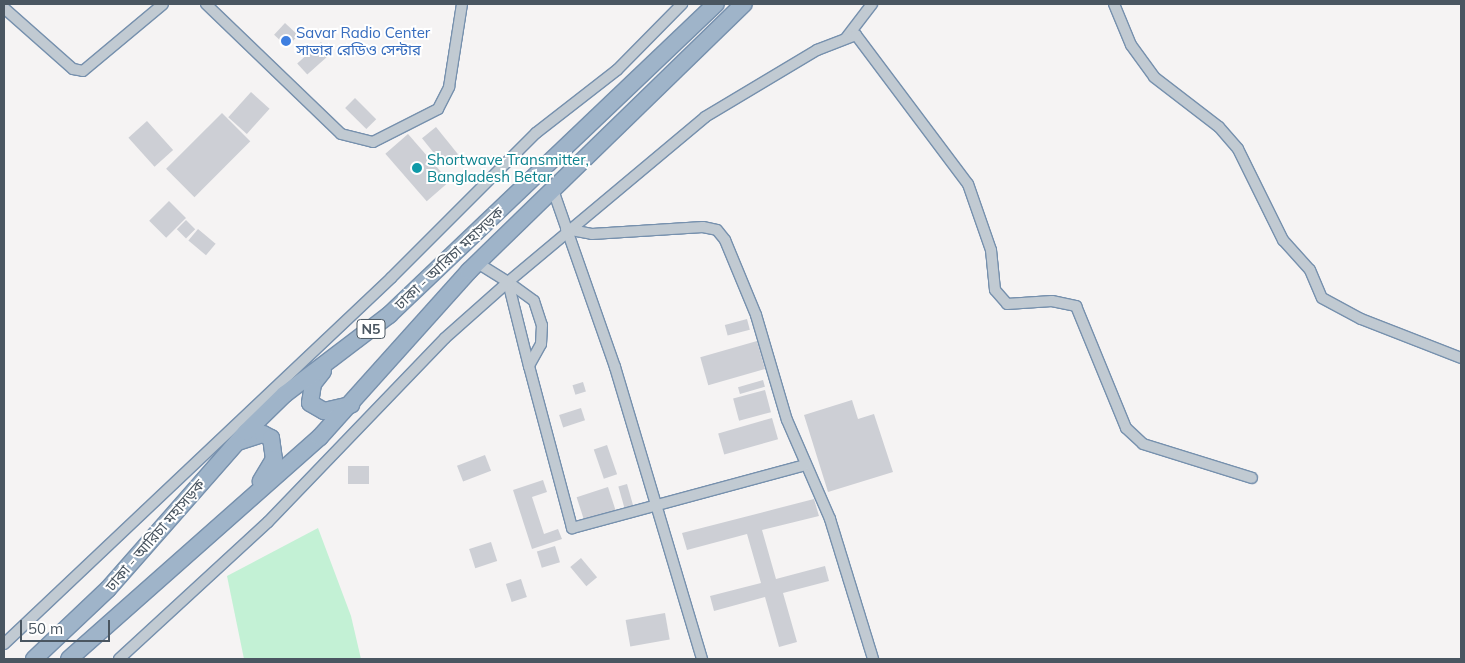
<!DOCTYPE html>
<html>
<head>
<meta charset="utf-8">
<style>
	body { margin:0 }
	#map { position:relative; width:1465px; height:663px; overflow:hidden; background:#f5f3f3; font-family:Mulish,"Noto Sans Bengali",sans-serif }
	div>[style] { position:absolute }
	.green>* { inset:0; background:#c3f1d5 }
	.building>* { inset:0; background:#cdcfd5; transform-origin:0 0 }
	.roads { filter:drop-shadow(1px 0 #7690ad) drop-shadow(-1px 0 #7690ad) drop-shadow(0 1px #7690ad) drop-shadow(0 -1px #7690ad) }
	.minor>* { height:10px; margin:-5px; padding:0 5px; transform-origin:5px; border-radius:5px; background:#c1cad2 }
	.trunk>* { height:16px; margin:-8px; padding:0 8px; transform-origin:8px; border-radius:8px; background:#9fb4c9 }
	.dots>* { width:14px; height:14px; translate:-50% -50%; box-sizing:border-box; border:2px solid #fff; border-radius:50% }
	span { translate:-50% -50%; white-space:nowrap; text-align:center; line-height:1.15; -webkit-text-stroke:4px #fff; paint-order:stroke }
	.shield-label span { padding:1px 4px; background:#fff; border:1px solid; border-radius:4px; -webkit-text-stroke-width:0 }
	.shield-label { font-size:14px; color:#4a5661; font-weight:700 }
	.shop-label { font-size:15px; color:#366cbe }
	.left { translate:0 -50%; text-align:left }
	.culture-label { font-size:15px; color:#0d838f }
	.street-label { font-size:15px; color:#4a5661 }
	.frame { position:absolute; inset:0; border:5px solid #4a5661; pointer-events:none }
	.scale { position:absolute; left:20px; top:620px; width:90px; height:22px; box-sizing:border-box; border:2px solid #4a5661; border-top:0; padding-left:6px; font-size:15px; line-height:18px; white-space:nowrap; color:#4a5661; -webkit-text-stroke:4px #fff; paint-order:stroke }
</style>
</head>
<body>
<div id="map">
	<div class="green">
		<div style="clip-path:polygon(318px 528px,351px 616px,361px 659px,244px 659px,227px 576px)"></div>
	</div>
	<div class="building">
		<div style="left:285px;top:23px;width:18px;height:16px;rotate:43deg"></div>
		<div style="left:321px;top:42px;width:15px;height:32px;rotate:48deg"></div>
		<div style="left:251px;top:92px;width:25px;height:34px;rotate:42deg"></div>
		<div style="left:355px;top:98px;width:30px;height:14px;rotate:45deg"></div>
		<div style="left:222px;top:113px;width:40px;height:79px;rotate:45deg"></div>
		<div style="left:147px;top:121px;width:39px;height:25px;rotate:48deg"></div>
		<div style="left:436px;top:127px;width:35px;height:18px;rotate:51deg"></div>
		<div style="left:408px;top:134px;width:63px;height:30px;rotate:49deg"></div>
		<div style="left:169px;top:201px;width:24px;height:28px;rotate:45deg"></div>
		<div style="left:186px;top:220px;width:13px;height:13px;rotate:45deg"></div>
		<div style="left:198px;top:229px;width:23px;height:15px;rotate:40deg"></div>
		<div style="left:747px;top:319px;width:11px;height:23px;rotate:75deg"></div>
		<div style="left:757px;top:341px;width:29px;height:59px;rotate:74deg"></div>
		<div style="left:763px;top:380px;width:7px;height:26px;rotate:74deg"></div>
		<div style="left:583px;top:382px;width:10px;height:11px;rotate:73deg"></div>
		<div style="left:765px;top:390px;width:23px;height:33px;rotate:75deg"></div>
		<div style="clip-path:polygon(852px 400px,858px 419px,874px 414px,893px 472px,828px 492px,804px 415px)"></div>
		<div style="left:581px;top:408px;width:13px;height:23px;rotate:72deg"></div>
		<div style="left:772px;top:418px;width:22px;height:56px;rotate:74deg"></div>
		<div style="left:607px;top:445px;width:31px;height:14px;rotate:71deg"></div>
		<div style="left:485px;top:455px;width:17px;height:30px;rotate:69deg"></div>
		<div style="left:348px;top:466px;width:21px;height:18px"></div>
		<div style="clip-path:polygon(543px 480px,547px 492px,532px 497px,544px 534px,558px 529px,562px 539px,532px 549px,513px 490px)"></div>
		<div style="left:627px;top:484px;width:22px;height:9px;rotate:74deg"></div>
		<div style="left:608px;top:487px;width:25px;height:33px;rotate:72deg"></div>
		<div style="clip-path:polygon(814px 499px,819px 516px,762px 530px,776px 579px,825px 566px,829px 581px,783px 593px,797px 642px,779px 647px,765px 597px,714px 611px,710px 596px,761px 583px,747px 534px,687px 550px,682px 533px)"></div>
		<div style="left:491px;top:542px;width:20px;height:23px;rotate:72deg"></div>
		<div style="left:555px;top:546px;width:17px;height:19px;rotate:73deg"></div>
		<div style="left:581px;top:558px;width:25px;height:14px;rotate:50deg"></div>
		<div style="left:521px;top:579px;width:19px;height:16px;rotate:72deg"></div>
		<div style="left:665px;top:613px;width:27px;height:40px;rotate:80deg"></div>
	</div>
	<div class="roads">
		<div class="minor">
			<div style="left:206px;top:4px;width:187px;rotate:43.9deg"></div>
			<div style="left:341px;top:134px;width:33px;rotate:14deg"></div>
			<div style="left:373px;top:142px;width:73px;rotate:-26.9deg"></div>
			<div style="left:438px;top:109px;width:25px;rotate:-63deg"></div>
			<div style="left:449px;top:87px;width:84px;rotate:-81.1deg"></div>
			<div style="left:1114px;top:4px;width:44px;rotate:67.5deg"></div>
			<div style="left:1131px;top:45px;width:39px;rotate:54deg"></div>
			<div style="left:1154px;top:77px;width:82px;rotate:37.6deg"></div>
			<div style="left:1219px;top:127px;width:29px;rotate:49deg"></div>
			<div style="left:1238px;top:149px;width:102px;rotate:63.7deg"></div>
			<div style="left:1283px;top:240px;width:40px;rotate:48deg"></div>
			<div style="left:1310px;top:270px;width:30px;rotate:67deg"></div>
			<div style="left:1322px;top:298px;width:44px;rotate:28.3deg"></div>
			<div style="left:1361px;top:319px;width:107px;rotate:21.3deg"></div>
			<div style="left:4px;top:8px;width:92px;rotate:41.5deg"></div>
			<div style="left:73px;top:69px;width:10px;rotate:11deg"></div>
			<div style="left:83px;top:71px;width:104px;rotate:-39.9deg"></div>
			<div style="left:846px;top:38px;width:43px;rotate:-52.6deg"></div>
			<div style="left:553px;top:190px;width:188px;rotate:70.7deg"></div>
			<div style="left:615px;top:367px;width:305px;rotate:73.4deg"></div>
			<div style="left:566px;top:229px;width:26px;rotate:11deg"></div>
			<div style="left:592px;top:234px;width:111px;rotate:-3.6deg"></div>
			<div style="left:703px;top:227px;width:14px;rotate:12deg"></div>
			<div style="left:717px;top:230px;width:13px;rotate:51deg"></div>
			<div style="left:725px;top:240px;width:81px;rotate:67.5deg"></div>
			<div style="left:756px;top:315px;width:109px;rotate:73.6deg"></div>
			<div style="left:787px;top:420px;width:108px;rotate:66.5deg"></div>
			<div style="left:830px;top:519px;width:146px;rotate:72.9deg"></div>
			<div style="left:508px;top:282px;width:257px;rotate:-39.9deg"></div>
			<div style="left:705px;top:117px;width:131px;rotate:-30.9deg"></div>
			<div style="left:817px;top:50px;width:42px;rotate:-21deg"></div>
			<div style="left:856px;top:35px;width:186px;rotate:53.1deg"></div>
			<div style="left:968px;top:184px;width:70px;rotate:70.8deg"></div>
			<div style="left:991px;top:250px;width:40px;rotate:84.3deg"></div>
			<div style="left:995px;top:290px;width:18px;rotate:49deg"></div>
			<div style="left:1007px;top:304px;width:45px;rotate:-3.8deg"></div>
			<div style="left:1052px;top:301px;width:25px;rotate:12deg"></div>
			<div style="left:1076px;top:306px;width:132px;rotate:67.7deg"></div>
			<div style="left:1126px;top:428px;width:23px;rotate:43deg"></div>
			<div style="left:1143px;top:444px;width:114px;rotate:17.3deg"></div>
			<div style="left:508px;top:282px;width:32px;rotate:36deg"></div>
			<div style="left:534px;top:301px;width:25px;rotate:72deg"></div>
			<div style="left:542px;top:325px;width:19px;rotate:93deg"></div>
			<div style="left:541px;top:344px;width:25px;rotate:119deg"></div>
			<div style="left:529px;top:366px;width:168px;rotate:75.1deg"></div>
			<div style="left:572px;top:528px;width:242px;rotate:-15.1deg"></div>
			<div style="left:508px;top:282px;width:87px;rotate:76deg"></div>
			<div style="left:4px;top:644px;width:533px;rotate:-43.4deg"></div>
			<div style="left:391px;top:278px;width:205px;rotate:-45deg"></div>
			<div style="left:536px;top:133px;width:103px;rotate:-37.9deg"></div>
			<div style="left:617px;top:70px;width:93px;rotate:-45.4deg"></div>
			<div style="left:119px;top:659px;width:202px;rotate:-42.6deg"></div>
			<div style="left:268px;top:522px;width:255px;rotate:-46.1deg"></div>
			<div style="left:445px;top:338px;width:84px;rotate:-41.6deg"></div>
			<div style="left:508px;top:282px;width:36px;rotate:-148deg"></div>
		</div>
		<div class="trunk">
			<div style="left:323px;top:371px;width:16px;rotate:128deg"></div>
			<div style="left:313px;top:384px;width:19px;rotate:99deg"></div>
			<div style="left:310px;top:403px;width:16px;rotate:30deg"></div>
			<div style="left:324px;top:411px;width:28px;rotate:-13deg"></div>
			<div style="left:238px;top:442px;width:26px;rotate:-18deg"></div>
			<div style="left:263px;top:434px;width:9px;rotate:27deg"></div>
			<div style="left:271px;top:438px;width:21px;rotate:82deg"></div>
			<div style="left:274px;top:459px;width:26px;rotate:121deg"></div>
			<div style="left:34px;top:659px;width:102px;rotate:-43.4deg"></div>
			<div style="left:108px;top:589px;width:209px;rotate:-48.7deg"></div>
			<div style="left:246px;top:432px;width:54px;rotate:-44.3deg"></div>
			<div style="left:285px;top:394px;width:131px;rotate:-37.2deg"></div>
			<div style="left:389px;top:315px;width:451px;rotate:-43.6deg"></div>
			<div style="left:69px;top:659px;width:335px;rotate:-41.5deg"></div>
			<div style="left:320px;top:437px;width:223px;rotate:-48.1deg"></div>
			<div style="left:469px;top:271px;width:383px;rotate:-44.2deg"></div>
		</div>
	</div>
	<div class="dots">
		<div style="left:286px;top:41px;background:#3f7fe0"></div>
		<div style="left:417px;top:168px;background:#0f9aa8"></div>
	</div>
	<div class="shield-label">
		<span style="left:371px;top:329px">N5</span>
	</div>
	<div class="shop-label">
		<span class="left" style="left:296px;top:41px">Savar Radio Center<br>সাভার রেডিও সেন্টার</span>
	</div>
	<div class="culture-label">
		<span class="left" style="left:427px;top:168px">Shortwave Transmitter,<br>Bangladesh Betar</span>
	</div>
	<div class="street-label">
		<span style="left:449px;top:258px;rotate:-43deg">ঢাকা - আরিচা মহাসড়ক</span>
		<span style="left:155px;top:535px;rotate:-49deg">ঢাকা - আরিচা মহাসড়ক</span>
	</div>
	<div class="frame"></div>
	<div class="scale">50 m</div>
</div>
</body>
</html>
